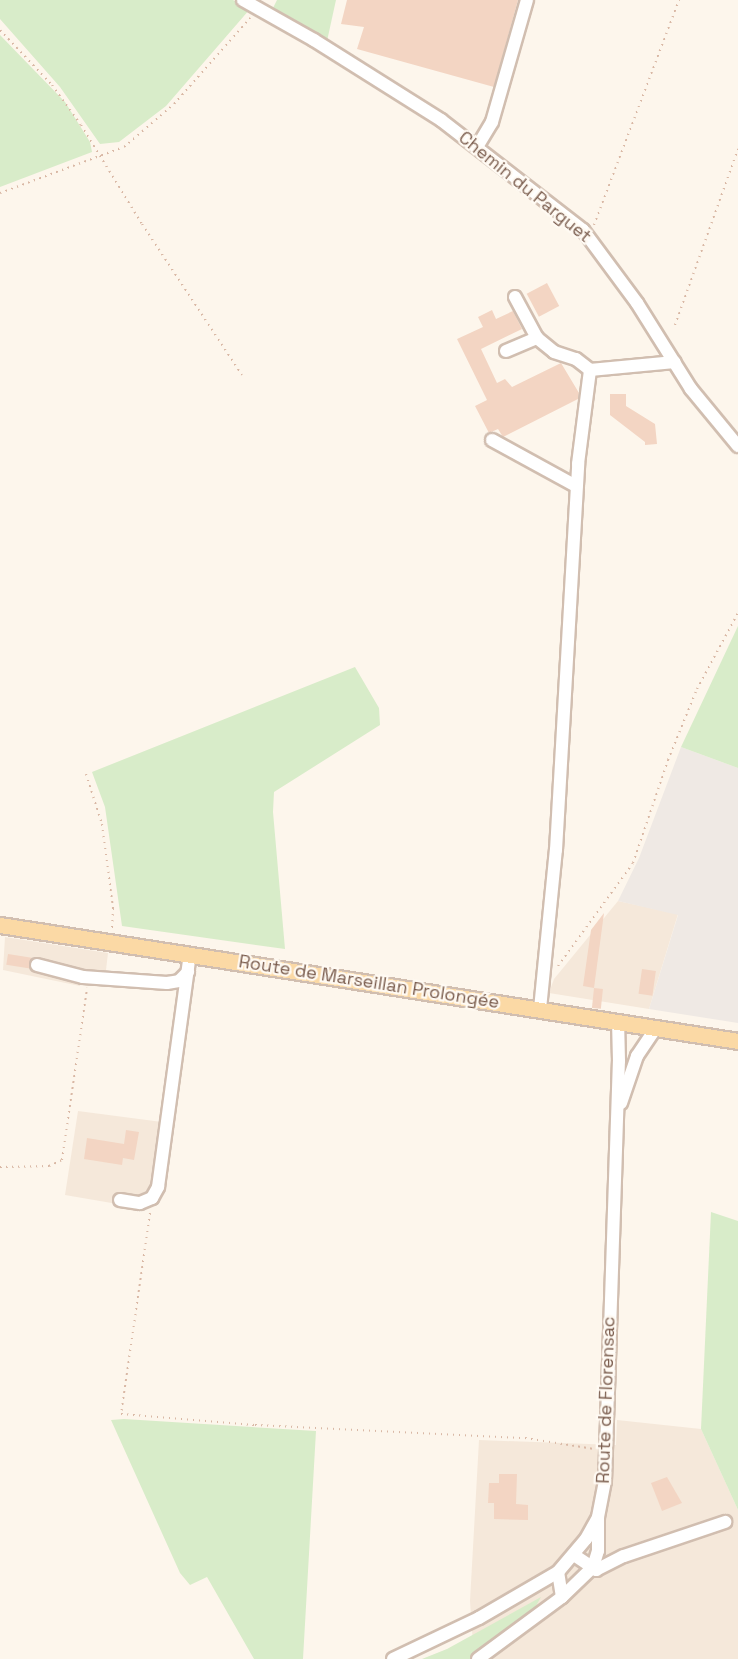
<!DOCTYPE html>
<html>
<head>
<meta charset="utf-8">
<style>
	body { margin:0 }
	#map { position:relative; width:738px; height:1659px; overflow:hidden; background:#fdf6ec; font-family:"Space Grotesk",sans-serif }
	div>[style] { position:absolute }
	.residential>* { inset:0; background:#f5e8da }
	.industrial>* { inset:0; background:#efe9e4 }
	.green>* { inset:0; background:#d8ecc9 }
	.building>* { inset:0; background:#f3d5c3; transform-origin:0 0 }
	.path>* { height:2px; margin-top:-1px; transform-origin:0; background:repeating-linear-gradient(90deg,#d9b8a5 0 1.5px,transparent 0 6px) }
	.roads { filter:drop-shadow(2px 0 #d1beb0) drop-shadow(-2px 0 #d1beb0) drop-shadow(0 2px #d1beb0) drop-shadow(0 -2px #d1beb0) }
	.minor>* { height:12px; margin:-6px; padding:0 6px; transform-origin:6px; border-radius:6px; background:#fff }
	.major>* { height:15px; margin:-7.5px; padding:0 7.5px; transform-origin:7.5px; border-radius:7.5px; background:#fbd9a5 }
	span { translate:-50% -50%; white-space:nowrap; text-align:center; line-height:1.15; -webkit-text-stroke:4.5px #fffaf3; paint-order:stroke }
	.street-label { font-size:18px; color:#7a5c4d }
</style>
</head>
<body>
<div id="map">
	<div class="residential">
		<div style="clip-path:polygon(618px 901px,678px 914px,649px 1009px,549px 993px,554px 979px)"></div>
		<div style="clip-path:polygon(5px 937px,108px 953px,106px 970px,83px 971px,80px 986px,3px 970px)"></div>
		<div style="clip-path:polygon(78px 1111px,162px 1122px,151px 1186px,129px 1206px,65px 1195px)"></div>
		<div style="clip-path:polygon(617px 1420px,701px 1429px,738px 1510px,738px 1659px,474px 1659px,470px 1601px,479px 1440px,616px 1445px)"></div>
	</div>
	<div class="industrial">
		<div style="clip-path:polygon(681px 747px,738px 768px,738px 1023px,649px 1009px,678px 915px,618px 901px,639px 858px)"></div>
	</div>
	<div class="green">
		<div style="clip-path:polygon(0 0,233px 0,250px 9px,166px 106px,119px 142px,100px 144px,60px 87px,0 19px)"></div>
		<div style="clip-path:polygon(277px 0,336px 0,327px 41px,273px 8px)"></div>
		<div style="clip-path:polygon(0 35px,65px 102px,90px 142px,92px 152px,0 187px)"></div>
		<div style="clip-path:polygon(738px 626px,738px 768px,681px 747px)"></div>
		<div style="clip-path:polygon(355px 667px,379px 708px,380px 725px,274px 792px,273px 812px,285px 949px,122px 926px,105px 807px,92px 772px)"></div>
		<div style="clip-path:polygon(711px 1212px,738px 1221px,738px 1510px,701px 1429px)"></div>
		<div style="clip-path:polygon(124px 1419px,316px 1431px,303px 1659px,254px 1659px,207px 1577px,190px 1585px,180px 1573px,111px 1420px)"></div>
		<div style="clip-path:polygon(541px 1597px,536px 1606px,471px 1659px,422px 1659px,447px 1649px)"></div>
	</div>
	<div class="building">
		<div style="clip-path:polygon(347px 0,518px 0,494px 87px,357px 49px,364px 27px,341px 24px)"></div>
		<div style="left:547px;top:283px;width:26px;height:23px;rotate:62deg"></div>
		<div style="clip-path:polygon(492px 310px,496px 319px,513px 311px,522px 329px,481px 349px,497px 383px,505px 379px,512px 387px,561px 363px,579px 393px,578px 399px,574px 401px,503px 437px,498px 429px,489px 433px,475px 406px,487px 400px,457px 339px,483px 327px,478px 317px)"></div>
		<div style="clip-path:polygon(610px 394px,626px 394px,626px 406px,655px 424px,657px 444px,645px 445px,645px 442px,610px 415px)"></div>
		<div style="clip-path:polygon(604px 913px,594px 988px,583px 986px,591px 930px)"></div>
		<div style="left:8px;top:954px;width:24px;height:11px;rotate:9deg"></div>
		<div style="left:642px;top:969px;width:14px;height:25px;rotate:8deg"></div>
		<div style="left:594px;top:988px;width:9px;height:20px;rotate:6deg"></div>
		<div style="clip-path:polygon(126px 1130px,139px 1132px,134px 1160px,123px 1158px,122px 1165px,84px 1159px,87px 1138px,124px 1144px)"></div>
		<div style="clip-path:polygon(499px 1474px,517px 1474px,516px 1504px,528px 1505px,528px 1520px,494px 1519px,494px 1503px,488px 1503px,489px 1483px,499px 1483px)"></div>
		<div style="clip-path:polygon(667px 1477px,682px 1503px,662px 1511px,651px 1483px)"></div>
	</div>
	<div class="path">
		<div style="left:0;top:30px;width:76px;rotate:46.6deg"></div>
		<div style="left:52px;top:85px;width:49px;rotate:54.1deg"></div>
		<div style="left:81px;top:125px;width:116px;rotate:58.4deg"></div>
		<div style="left:142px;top:224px;width:181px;rotate:56.5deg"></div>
		<div style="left:0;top:193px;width:132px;rotate:-20.4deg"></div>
		<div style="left:124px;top:147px;width:66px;rotate:-40.7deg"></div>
		<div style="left:174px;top:104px;width:115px;rotate:-48.5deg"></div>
		<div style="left:594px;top:225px;width:241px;rotate:-69.3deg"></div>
		<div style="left:675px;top:325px;width:187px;rotate:-70.3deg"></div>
		<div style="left:86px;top:774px;width:52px;rotate:72.3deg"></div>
		<div style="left:102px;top:824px;width:85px;rotate:82.5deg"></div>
		<div style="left:113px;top:908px;width:22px;rotate:93deg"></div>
		<div style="left:558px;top:966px;width:127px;rotate:-53.9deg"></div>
		<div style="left:633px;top:863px;width:109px;rotate:-71.2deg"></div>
		<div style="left:668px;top:760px;width:77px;rotate:-67.8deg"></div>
		<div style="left:697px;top:689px;width:86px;rotate:-61.7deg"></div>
		<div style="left:0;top:1167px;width:49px;rotate:-1.2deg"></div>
		<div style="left:49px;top:1166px;width:14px;rotate:-25deg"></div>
		<div style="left:62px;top:1160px;width:174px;rotate:-81.7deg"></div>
		<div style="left:150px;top:1213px;width:203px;rotate:98.2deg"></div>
		<div style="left:121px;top:1414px;width:134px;rotate:4.7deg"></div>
		<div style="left:255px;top:1425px;width:270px;rotate:2.8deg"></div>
		<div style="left:525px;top:1438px;width:70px;rotate:9.1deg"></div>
	</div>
	<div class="roads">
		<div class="minor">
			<div style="left:243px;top:0;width:81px;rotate:29.4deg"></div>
			<div style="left:314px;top:40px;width:150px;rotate:32.2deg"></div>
			<div style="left:441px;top:120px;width:180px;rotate:37.8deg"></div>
			<div style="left:583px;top:230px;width:91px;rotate:53.5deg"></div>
			<div style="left:637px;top:303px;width:102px;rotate:57.9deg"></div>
			<div style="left:691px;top:389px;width:74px;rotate:50.5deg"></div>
			<div style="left:477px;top:147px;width:29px;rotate:-59deg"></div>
			<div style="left:492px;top:122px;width:127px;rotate:-74deg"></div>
			<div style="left:515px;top:297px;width:47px;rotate:61.8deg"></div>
			<div style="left:506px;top:351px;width:34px;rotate:-23deg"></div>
			<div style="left:537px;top:338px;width:22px;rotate:39deg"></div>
			<div style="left:554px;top:352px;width:23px;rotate:18deg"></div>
			<div style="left:576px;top:359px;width:18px;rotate:38deg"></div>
			<div style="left:492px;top:440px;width:96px;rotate:28.7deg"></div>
			<div style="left:37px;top:965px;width:48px;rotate:14.6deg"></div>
			<div style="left:83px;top:977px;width:84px;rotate:4.1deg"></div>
			<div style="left:167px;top:983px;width:12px;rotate:-9deg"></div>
			<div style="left:179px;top:981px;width:13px;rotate:-45deg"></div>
			<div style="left:540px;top:1009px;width:160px;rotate:-84.3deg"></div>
			<div style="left:556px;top:850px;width:387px;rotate:-86.7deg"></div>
			<div style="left:578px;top:464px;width:95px;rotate:-82.7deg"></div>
			<div style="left:590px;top:370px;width:85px;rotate:-5.4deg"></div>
			<div style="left:621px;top:1103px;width:50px;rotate:-71.2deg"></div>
			<div style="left:637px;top:1056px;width:32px;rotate:-56deg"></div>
			<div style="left:120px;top:1200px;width:20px;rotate:9deg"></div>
			<div style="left:140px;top:1203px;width:13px;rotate:-23deg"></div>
			<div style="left:152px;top:1198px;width:13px;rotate:-61deg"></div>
			<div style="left:158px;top:1187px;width:235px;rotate:-82.2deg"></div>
			<div style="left:574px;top:1555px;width:27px;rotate:34deg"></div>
			<div style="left:596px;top:1570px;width:31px;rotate:-27deg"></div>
			<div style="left:624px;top:1556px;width:107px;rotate:-18.6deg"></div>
			<div style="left:562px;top:1597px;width:43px;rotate:-44.1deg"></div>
			<div style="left:593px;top:1567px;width:17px;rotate:-73deg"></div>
			<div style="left:598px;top:1551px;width:32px;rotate:-90deg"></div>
			<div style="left:393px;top:1659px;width:95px;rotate:-25.5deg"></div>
			<div style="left:479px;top:1618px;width:91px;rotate:-30.2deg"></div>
			<div style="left:558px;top:1572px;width:43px;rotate:-49.7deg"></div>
			<div style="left:586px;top:1539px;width:25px;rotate:-61deg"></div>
			<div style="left:598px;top:1517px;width:37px;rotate:-79deg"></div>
			<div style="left:605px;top:1481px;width:420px;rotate:-88.1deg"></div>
			<div style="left:619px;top:1061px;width:40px;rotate:-91.4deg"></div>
			<div style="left:478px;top:1659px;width:104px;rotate:-36.4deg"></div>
			<div style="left:562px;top:1597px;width:25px;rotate:-99deg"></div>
		</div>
		<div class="major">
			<div style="left:0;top:925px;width:747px;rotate:8.93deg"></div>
		</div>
	</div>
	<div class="street-label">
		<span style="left:525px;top:187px;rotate:39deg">Chemin du Parguet</span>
		<span style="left:369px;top:982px;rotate:9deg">Route de Marseillan Prolongée</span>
		<span style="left:606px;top:1400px;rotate:-88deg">Route de Florensac</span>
	</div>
</div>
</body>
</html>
